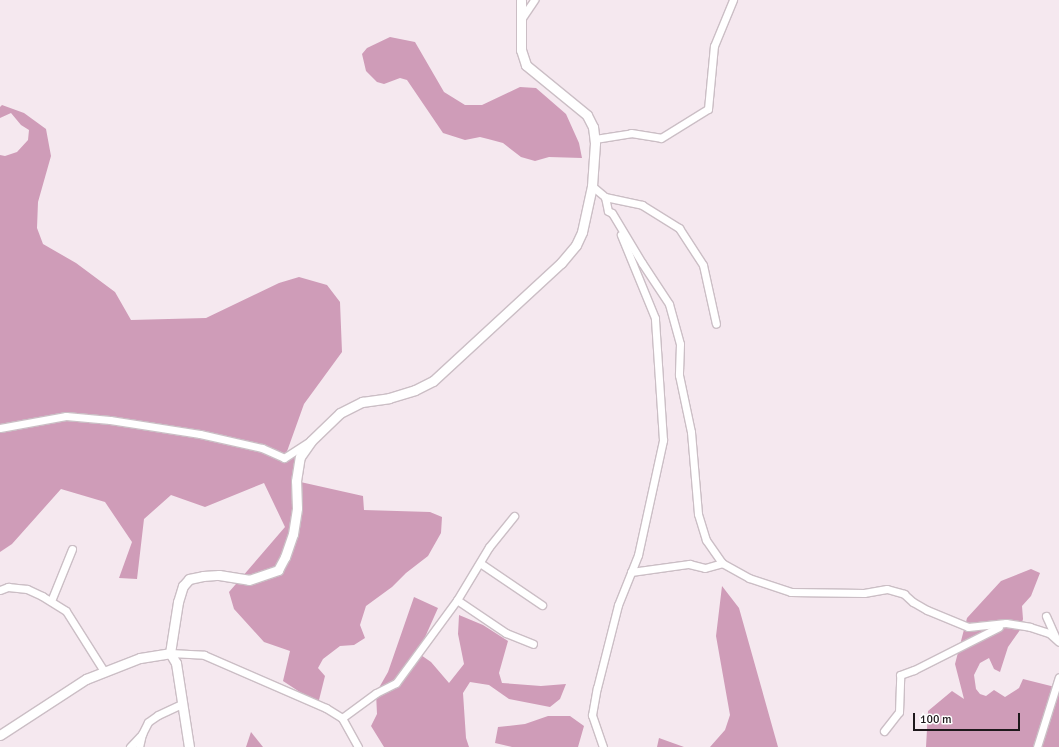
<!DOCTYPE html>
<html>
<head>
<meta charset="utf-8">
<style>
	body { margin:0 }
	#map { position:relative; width:1059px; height:747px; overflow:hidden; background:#f5e8ef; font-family:Signika,sans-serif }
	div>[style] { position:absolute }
	.forest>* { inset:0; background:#cf9cb8 }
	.roads { filter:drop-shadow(1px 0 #cbbec5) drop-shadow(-1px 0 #cbbec5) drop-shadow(0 1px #cbbec5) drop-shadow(0 -1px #cbbec5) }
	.minor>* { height:7px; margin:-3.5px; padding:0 3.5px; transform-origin:3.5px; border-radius:3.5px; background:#fff }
	.tertiary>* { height:9px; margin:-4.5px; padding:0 4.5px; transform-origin:4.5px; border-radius:4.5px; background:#fff }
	span { translate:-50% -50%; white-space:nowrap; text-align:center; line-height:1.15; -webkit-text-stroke:3px #fff; paint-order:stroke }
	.scale { position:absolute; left:913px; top:713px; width:107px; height:18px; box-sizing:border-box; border:2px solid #1d181b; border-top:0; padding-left:5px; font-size:12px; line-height:14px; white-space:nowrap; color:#1d181b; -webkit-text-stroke:3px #fff; paint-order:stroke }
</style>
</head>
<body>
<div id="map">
	<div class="forest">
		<div style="clip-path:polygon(390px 37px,415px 42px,444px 92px,465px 105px,482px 105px,520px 87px,536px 88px,566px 114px,579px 143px,582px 158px,549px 157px,535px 161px,521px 157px,503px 143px,488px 139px,480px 137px,465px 140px,443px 133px,407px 80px,400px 78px,384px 84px,377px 82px,366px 71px,362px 54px,367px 48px)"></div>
		<div style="clip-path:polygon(2px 105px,24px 113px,46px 129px,51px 156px,38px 202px,37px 228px,43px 244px,76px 263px,115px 292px,131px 320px,206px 318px,279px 283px,299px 277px,327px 285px,340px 302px,342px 352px,304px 404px,285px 457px,311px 441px,296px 481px,363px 496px,364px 510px,430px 512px,442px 517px,441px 533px,428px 556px,406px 573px,392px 587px,366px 606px,360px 625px,365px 638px,354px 645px,340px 646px,323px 659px,318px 668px,325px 676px,318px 704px,283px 681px,290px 651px,264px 642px,234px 609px,229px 592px,285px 527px,264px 483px,205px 507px,171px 495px,144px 519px,137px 579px,119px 578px,132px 542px,105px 502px,61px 489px,12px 544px,0 552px,0 155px,5px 156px,17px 152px,28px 140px,29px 130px,21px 125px,11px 113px,0 118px,0 107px)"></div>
		<div style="clip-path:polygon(1031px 569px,1040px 573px,1031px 596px,1022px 606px,1023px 619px,1020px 630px,1008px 647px,1000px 672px,994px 669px,989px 658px,980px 663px,974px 675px,976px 689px,980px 694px,986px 696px,994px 690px,1005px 697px,1019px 688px,1023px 679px,1059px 688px,1059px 747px,926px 747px,928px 711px,952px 691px,964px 699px,955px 664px,967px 618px,1001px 581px)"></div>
		<div style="clip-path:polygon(722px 586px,739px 608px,778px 747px,710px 747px,725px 730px,730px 715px,716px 636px)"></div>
		<div style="clip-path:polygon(414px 597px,438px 608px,418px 653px,431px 662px,449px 683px,464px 664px,458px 634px,459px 615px,483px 625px,508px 641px,499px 673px,502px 683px,541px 686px,566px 684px,560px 699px,550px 707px,509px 699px,489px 685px,470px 682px,463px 693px,466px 738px,469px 747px,384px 747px,371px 726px,377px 714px,376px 693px,388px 672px)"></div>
		<div style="clip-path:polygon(548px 716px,570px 716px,584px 726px,578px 747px,512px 747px,495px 743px,498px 727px,525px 724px)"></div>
		<div style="clip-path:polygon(251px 732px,263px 747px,246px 747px)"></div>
		<div style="clip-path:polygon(659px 738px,684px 747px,657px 747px)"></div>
	</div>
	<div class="roads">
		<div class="minor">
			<div style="left:522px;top:18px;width:22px;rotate:-56deg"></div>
			<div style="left:595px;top:139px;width:36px;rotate:-9deg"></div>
			<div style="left:631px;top:133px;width:30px;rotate:9deg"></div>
			<div style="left:661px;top:138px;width:55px;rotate:-31.7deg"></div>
			<div style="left:708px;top:109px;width:63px;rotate:-84.6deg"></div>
			<div style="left:714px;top:46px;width:50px;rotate:-67.6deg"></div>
			<div style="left:592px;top:186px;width:17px;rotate:40deg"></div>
			<div style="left:605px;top:197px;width:14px;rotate:78deg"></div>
			<div style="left:608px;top:211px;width:4px;rotate:27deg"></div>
			<div style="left:612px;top:213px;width:58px;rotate:59deg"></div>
			<div style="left:642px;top:263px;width:49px;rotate:56.6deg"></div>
			<div style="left:669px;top:304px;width:41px;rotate:74.6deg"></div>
			<div style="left:680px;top:344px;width:31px;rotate:92deg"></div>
			<div style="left:679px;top:375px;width:58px;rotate:78.1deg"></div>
			<div style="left:691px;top:432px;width:82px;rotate:85.1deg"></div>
			<div style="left:698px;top:514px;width:27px;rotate:73deg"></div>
			<div style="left:706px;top:540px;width:28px;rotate:55deg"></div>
			<div style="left:722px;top:563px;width:31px;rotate:29deg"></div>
			<div style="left:749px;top:578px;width:44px;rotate:18.4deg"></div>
			<div style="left:791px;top:592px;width:73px;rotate:0.8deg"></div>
			<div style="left:864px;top:593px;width:23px;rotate:-10deg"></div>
			<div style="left:887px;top:589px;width:18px;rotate:16deg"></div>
			<div style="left:904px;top:594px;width:12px;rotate:42deg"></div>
			<div style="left:913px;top:602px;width:16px;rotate:30deg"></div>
			<div style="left:927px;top:610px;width:44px;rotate:22.5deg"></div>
			<div style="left:968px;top:627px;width:38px;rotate:-6deg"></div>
			<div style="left:1006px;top:623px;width:24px;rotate:9deg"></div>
			<div style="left:1030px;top:627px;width:20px;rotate:18deg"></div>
			<div style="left:1049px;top:633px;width:13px;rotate:42deg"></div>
			<div style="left:605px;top:197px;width:38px;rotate:12deg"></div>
			<div style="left:642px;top:205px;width:44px;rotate:31.9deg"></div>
			<div style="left:679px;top:228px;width:44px;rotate:57deg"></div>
			<div style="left:703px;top:265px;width:60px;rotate:77.6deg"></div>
			<div style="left:0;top:428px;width:67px;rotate:-10.3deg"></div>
			<div style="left:66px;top:416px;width:44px;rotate:5.2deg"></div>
			<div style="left:110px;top:420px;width:91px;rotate:8.8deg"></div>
			<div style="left:200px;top:434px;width:64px;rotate:12.7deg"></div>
			<div style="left:262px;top:448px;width:24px;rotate:24deg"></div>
			<div style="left:284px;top:458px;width:30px;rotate:-33deg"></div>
			<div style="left:480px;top:563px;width:75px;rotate:34.1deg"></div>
			<div style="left:631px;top:572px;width:59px;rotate:-7.9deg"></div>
			<div style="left:689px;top:564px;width:16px;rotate:14deg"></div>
			<div style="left:705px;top:568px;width:18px;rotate:-16deg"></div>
			<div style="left:0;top:590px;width:9px;rotate:-21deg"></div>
			<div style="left:8px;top:587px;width:19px;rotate:6deg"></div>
			<div style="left:27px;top:589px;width:17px;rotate:25deg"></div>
			<div style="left:42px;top:596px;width:28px;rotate:32deg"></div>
			<div style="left:66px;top:611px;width:71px;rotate:57.7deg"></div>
			<div style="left:457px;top:600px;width:59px;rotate:34deg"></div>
			<div style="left:506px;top:633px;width:29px;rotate:22deg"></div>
			<div style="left:51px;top:601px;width:56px;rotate:-68deg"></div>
			<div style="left:1046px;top:616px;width:24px;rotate:66deg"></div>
			<div style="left:170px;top:653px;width:34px;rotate:3deg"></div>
			<div style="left:204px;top:655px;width:133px;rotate:23.5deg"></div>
			<div style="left:326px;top:708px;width:19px;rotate:32deg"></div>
			<div style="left:342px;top:718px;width:33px;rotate:61deg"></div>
			<div style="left:342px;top:718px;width:42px;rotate:-36.3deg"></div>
			<div style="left:376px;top:693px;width:22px;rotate:-27deg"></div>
			<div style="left:396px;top:683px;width:103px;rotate:-53.7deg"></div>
			<div style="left:457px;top:600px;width:62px;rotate:-58.9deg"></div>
			<div style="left:489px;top:547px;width:40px;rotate:-51deg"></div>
			<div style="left:884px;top:731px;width:24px;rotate:-52deg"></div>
			<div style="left:899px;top:712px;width:37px;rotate:-88deg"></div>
			<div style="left:900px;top:675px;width:15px;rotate:-20deg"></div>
			<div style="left:914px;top:670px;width:95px;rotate:-26.8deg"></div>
			<div style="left:130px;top:747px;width:18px;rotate:-47deg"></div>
			<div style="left:139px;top:747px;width:13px;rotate:-77deg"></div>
			<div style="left:142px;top:734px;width:13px;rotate:-63deg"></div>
			<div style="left:148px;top:722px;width:12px;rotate:-35deg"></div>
			<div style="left:158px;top:715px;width:26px;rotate:-25deg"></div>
			<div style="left:603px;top:747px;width:34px;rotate:-109deg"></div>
			<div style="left:592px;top:715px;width:27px;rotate:-80deg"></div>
			<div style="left:597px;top:688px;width:86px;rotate:-75.8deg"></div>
			<div style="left:618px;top:605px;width:54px;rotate:-68.2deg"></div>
			<div style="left:638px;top:555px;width:118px;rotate:-77.7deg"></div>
			<div style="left:663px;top:440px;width:122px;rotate:-93.8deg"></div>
			<div style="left:655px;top:318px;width:90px;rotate:-112.3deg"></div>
			<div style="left:1037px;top:747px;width:73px;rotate:-72.6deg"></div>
		</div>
		<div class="tertiary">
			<div style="left:0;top:735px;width:103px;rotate:-33.1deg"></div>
			<div style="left:86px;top:679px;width:58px;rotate:-21.3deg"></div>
			<div style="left:140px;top:658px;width:30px;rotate:-9deg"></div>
			<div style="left:189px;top:747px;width:85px;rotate:-98.8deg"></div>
			<div style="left:176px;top:663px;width:12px;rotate:-121deg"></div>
			<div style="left:170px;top:653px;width:52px;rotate:-81.1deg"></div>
			<div style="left:178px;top:602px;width:17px;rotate:-73deg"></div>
			<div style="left:183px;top:586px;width:9px;rotate:-49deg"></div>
			<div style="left:189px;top:579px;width:14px;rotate:-12deg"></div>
			<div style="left:203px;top:576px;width:16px;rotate:-4deg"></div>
			<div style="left:219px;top:575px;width:30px;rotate:9deg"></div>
			<div style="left:249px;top:580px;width:31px;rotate:-19deg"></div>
			<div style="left:278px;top:570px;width:15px;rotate:-62deg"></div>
			<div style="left:285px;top:557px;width:24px;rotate:-71deg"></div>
			<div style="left:293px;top:534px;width:26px;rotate:-81deg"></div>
			<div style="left:297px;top:508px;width:27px;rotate:-92deg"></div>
			<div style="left:296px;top:481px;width:24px;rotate:-81deg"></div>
			<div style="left:300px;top:457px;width:19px;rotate:-55deg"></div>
			<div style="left:311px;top:441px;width:40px;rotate:-44deg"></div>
			<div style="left:340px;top:413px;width:25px;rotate:-27deg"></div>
			<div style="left:362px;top:402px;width:27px;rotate:-8deg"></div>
			<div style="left:389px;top:398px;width:27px;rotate:-17deg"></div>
			<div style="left:415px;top:390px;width:20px;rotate:-27deg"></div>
			<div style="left:433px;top:381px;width:174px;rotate:-42.7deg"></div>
			<div style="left:561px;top:263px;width:23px;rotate:-50deg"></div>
			<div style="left:576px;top:245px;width:14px;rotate:-65deg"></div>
			<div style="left:582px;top:232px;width:47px;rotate:-77.7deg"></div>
			<div style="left:592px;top:186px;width:43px;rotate:-86deg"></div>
			<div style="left:595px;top:143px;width:16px;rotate:-97deg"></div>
			<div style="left:593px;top:127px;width:13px;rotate:-117deg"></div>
			<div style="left:587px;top:115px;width:79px;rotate:-140.7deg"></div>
			<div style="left:526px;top:65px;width:16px;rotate:-108deg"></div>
			<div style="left:521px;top:50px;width:50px;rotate:-90deg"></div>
		</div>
	</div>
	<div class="scale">100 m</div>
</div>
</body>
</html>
